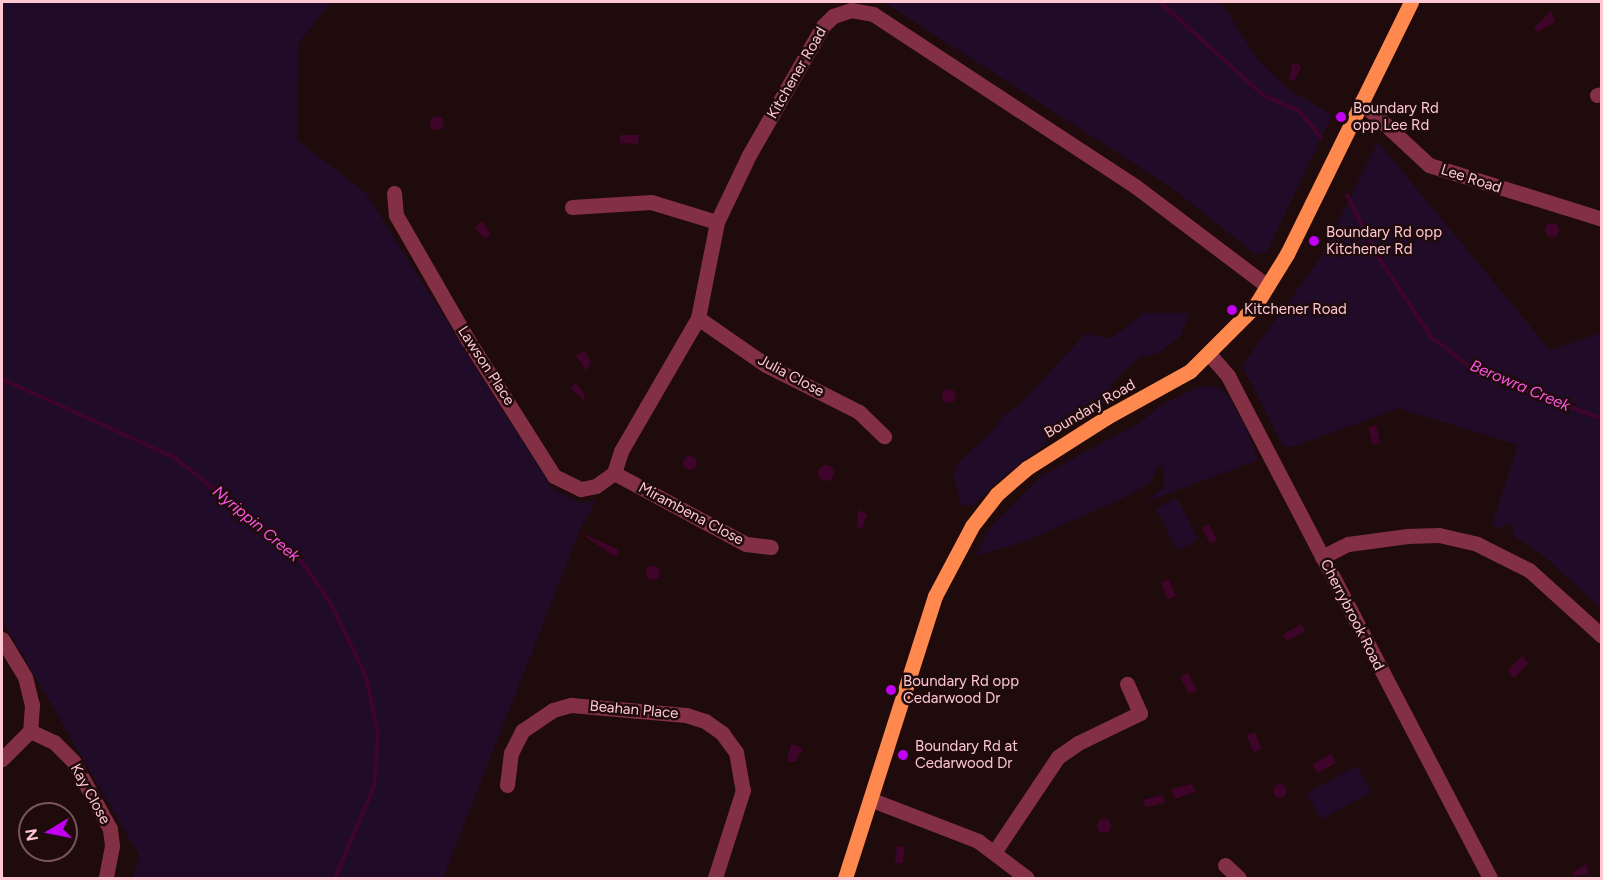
<!DOCTYPE html>
<html>
<head>
<meta charset="utf-8">
<style>
	body { margin:0 }
	#map { position:relative; width:1603px; height:880px; overflow:hidden; background:#1f0a0c; font-family:Figtree,sans-serif }
	div>[style] { position:absolute }
	.green>* { inset:0; background:#200c29; transform-origin:0 0 }
	.water>* { inset:0; background:#3e042a; transform-origin:0 0 }
	.round { border-radius:50% }
	.stream>* { height:4px; margin:-2px; padding:0 2px; transform-origin:2px; border-radius:2px; background:#3e042a }
	.minor>* { height:15px; margin:-7.5px; padding:0 7.5px; transform-origin:7.5px; border-radius:7.5px; background:#833045 }
	.major>* { height:15px; margin:-7.5px; padding:0 7.5px; transform-origin:7.5px; border-radius:7.5px; background:#ff884e }
	.dots>* { width:16px; height:16px; translate:-50% -50%; box-sizing:border-box; border:3px solid #1f0a0c; border-radius:50% }
	span { translate:-50% -50%; white-space:nowrap; text-align:center; line-height:1.15; -webkit-text-stroke:5px #1f0a0c; paint-order:stroke }
	.street-label { font-size:15px; color:#ffc7d2 }
	.poi-label { font-size:15px; color:#ffc7d2 }
	.left { translate:0 -50%; text-align:left }
	.water-label { font-size:16px; color:#ff55e3; font-style:italic }
	.frame { position:absolute; inset:0; border:3px solid #ffc7d2; pointer-events:none }
	.north { position:absolute; left:18px; top:802px; width:60px; height:60px; box-sizing:border-box; background:#1f0a0c; border:2px solid #79565b; border-radius:50%; rotate:260deg; font-size:16px; font-weight:700; line-height:24px; text-align:center; color:#ffc7d2 }
	.north::after { content:''; display:block; margin:auto; width:21px; height:27px; background:#c200f2; clip-path:polygon(50% 0,100% 100%,50% 72%,0 100%) }
</style>
</head>
<body>
<div id="map">
	<div class="green">
		<div style="clip-path:polygon(2px 2px,331px 2px,299px 42px,297px 140px,366px 193px,552px 488px,581px 503px,596px 500px,579px 532px,443px 878px,132px 878px,140px 857px,2px 620px)"></div>
		<div style="clip-path:polygon(884px 2px,1221px 2px,1257px 59px,1288px 89px,1332px 115px,1266px 254px,1254px 253px,1172px 188px)"></div>
		<div style="clip-path:polygon(1378px 142px,1550px 350px,1601px 333px,1601px 608px,1539px 552px,1511px 534px,1515px 528px,1508px 523px,1502px 529px,1492px 525px,1518px 445px,1398px 408px,1293px 447px,1283px 446px,1242px 366px,1320px 258px)"></div>
		<div style="clip-path:polygon(1144px 313px,1190px 313px,1180px 337px,1157px 354px,1140px 357px,1112px 383px,1109px 401px,1091px 408px,991px 487px,972px 506px,961px 505px,953px 475px,960px 461px,994px 429px,1003px 416px,1021px 403px,1085px 334px,1111px 338px)"></div>
		<div style="clip-path:polygon(1213px 386px,1225px 392px,1246px 427px,1258px 460px,1146px 502px,1164px 487px,1164px 465px,1158px 466px,1151px 482px,1121px 499px,1026px 541px,976px 556px,988px 530px,1041px 476px,1141px 422px,1158px 407px,1195px 388px)"></div>
		<div style="left:1177px;top:498px;width:47px;height:24px;rotate:63deg"></div>
		<div style="left:1357px;top:766px;width:30px;height:57px;rotate:62deg"></div>
	</div>
	<div class="water">
		<div style="clip-path:polygon(1551px 11px,1555px 22px,1538px 32px,1534px 28px)"></div>
		<div style="clip-path:polygon(1292px 64px,1298px 63px,1301px 68px,1294px 81px,1289px 80px)"></div>
		<div class="round" style="left:430px;top:116px;width:14px;height:14px"></div>
		<div style="clip-path:polygon(620px 135px,639px 135px,638px 144px,620px 143px)"></div>
		<div style="clip-path:polygon(482px 221px,491px 235px,485px 239px,475px 228px)"></div>
		<div class="round" style="left:1545px;top:223px;width:14px;height:14px"></div>
		<div style="clip-path:polygon(585px 350px,591px 363px,586px 371px,576px 356px)"></div>
		<div style="clip-path:polygon(575px 382px,585px 395px,584px 400px,571px 389px)"></div>
		<div class="round" style="left:942px;top:389px;width:14px;height:14px"></div>
		<div style="left:1376px;top:425px;width:18px;height:8px;rotate:77deg"></div>
		<div class="round" style="left:683px;top:456px;width:14px;height:14px"></div>
		<div class="round" style="left:818px;top:465px;width:16px;height:16px"></div>
		<div style="clip-path:polygon(858px 510px,867px 514px,862px 529px,857px 527px)"></div>
		<div style="left:1209px;top:524px;width:18px;height:8px;rotate:63deg"></div>
		<div style="clip-path:polygon(579px 532px,620px 550px,615px 557px)"></div>
		<div class="round" style="left:646px;top:566px;width:14px;height:14px"></div>
		<div style="left:1169px;top:579px;width:18px;height:9px;rotate:68deg"></div>
		<div style="left:1301px;top:624px;width:8px;height:21px;rotate:60deg"></div>
		<div style="left:1522px;top:656px;width:10px;height:21px;rotate:45deg"></div>
		<div style="left:1188px;top:673px;width:19px;height:9px;rotate:62deg"></div>
		<div style="left:1255px;top:732px;width:18px;height:9px;rotate:68deg"></div>
		<div style="clip-path:polygon(791px 744px,801px 747px,803px 752px,798px 754px,797px 761px,791px 762px,787px 761px)"></div>
		<div style="left:1331px;top:754px;width:10px;height:21px;rotate:61deg"></div>
		<div style="clip-path:polygon(1192px 784px,1195px 792px,1175px 799px,1171px 789px)"></div>
		<div class="round" style="left:1273px;top:784px;width:14px;height:14px"></div>
		<div style="left:1163px;top:795px;width:8px;height:20px;rotate:76deg"></div>
		<div class="round" style="left:1097px;top:819px;width:14px;height:14px"></div>
		<div style="left:897px;top:846px;width:8px;height:17px;rotate:7deg"></div>
		<div style="clip-path:polygon(1586px 864px,1589px 874px,1574px 876px,1572px 873px)"></div>
	</div>
	<div class="stream">
		<div style="left:1160px;top:2px;width:140px;rotate:42.1deg"></div>
		<div style="left:1264px;top:96px;width:38px;rotate:23deg"></div>
		<div style="left:1299px;top:111px;width:35px;rotate:50deg"></div>
		<div style="left:1347px;top:195px;width:67px;rotate:63.4deg"></div>
		<div style="left:1377px;top:255px;width:98px;rotate:56.6deg"></div>
		<div style="left:1431px;top:337px;width:54px;rotate:37.5deg"></div>
		<div style="left:1474px;top:370px;width:137px;rotate:20.9deg"></div>
		<div style="left:2px;top:379px;width:190px;rotate:24.5deg"></div>
		<div style="left:175px;top:458px;width:156px;rotate:38.5deg"></div>
		<div style="left:297px;top:555px;width:57px;rotate:54.9deg"></div>
		<div style="left:330px;top:602px;width:82px;rotate:64.1deg"></div>
		<div style="left:366px;top:676px;width:58px;rotate:78.1deg"></div>
		<div style="left:378px;top:733px;width:54px;rotate:94.2deg"></div>
		<div style="left:374px;top:787px;width:99px;rotate:113.2deg"></div>
	</div>
	<div class="minor">
		<div style="left:1597px;top:95px;width:5px;rotate:-11deg"></div>
		<div style="left:1361px;top:102px;width:93px;rotate:42.8deg"></div>
		<div style="left:1429px;top:165px;width:181px;rotate:17.3deg"></div>
		<div style="left:394px;top:193px;width:22px;rotate:85deg"></div>
		<div style="left:396px;top:215px;width:144px;rotate:60.1deg"></div>
		<div style="left:468px;top:340px;width:161px;rotate:57.7deg"></div>
		<div style="left:554px;top:476px;width:30px;rotate:26deg"></div>
		<div style="left:581px;top:489px;width:15px;rotate:-11deg"></div>
		<div style="left:596px;top:486px;width:22px;rotate:-36deg"></div>
		<div style="left:572px;top:207px;width:79px;rotate:-3.6deg"></div>
		<div style="left:651px;top:202px;width:69px;rotate:16.9deg"></div>
		<div style="left:698px;top:318px;width:83px;rotate:34.7deg"></div>
		<div style="left:766px;top:365px;width:104px;rotate:26.8deg"></div>
		<div style="left:859px;top:412px;width:35px;rotate:44deg"></div>
		<div style="left:1210px;top:355px;width:28px;rotate:49deg"></div>
		<div style="left:1228px;top:376px;width:566px;rotate:62.44deg"></div>
		<div style="left:614px;top:473px;width:23px;rotate:-72deg"></div>
		<div style="left:621px;top:451px;width:154px;rotate:-59.9deg"></div>
		<div style="left:698px;top:318px;width:98px;rotate:-78.8deg"></div>
		<div style="left:717px;top:222px;width:74px;rotate:-64.5deg"></div>
		<div style="left:749px;top:155px;width:149px;rotate:-60.2deg"></div>
		<div style="left:823px;top:26px;width:14px;rotate:-45deg"></div>
		<div style="left:833px;top:16px;width:19px;rotate:-18deg"></div>
		<div style="left:851px;top:10px;width:22px;rotate:10deg"></div>
		<div style="left:873px;top:14px;width:313px;rotate:33.3deg"></div>
		<div style="left:1135px;top:186px;width:166px;rotate:37.1deg"></div>
		<div style="left:614px;top:473px;width:150px;rotate:28.3deg"></div>
		<div style="left:746px;top:544px;width:25px;rotate:7deg"></div>
		<div style="left:1322px;top:557px;width:29px;rotate:-27deg"></div>
		<div style="left:1348px;top:544px;width:60px;rotate:-7.7deg"></div>
		<div style="left:1407px;top:536px;width:32px;rotate:-2deg"></div>
		<div style="left:1439px;top:535px;width:39px;rotate:13deg"></div>
		<div style="left:1477px;top:544px;width:58px;rotate:26.6deg"></div>
		<div style="left:1529px;top:570px;width:98px;rotate:42.1deg"></div>
		<div style="left:2px;top:639px;width:44px;rotate:58.8deg"></div>
		<div style="left:25px;top:677px;width:29px;rotate:76deg"></div>
		<div style="left:32px;top:705px;width:26px;rotate:94deg"></div>
		<div style="left:30px;top:731px;width:40px;rotate:135deg"></div>
		<div style="left:30px;top:731px;width:26px;rotate:25deg"></div>
		<div style="left:54px;top:742px;width:27px;rotate:45deg"></div>
		<div style="left:73px;top:761px;width:77px;rotate:61.4deg"></div>
		<div style="left:110px;top:829px;width:17px;rotate:83deg"></div>
		<div style="left:112px;top:846px;width:33px;rotate:101deg"></div>
		<div style="left:507px;top:785px;width:32px;rotate:-83deg"></div>
		<div style="left:511px;top:753px;width:25px;rotate:-63deg"></div>
		<div style="left:522px;top:731px;width:37px;rotate:-34deg"></div>
		<div style="left:553px;top:710px;width:19px;rotate:-16deg"></div>
		<div style="left:571px;top:705px;width:115px;rotate:5deg"></div>
		<div style="left:686px;top:715px;width:20px;rotate:18deg"></div>
		<div style="left:705px;top:721px;width:21px;rotate:35deg"></div>
		<div style="left:722px;top:733px;width:24px;rotate:54deg"></div>
		<div style="left:736px;top:752px;width:39px;rotate:80deg"></div>
		<div style="left:743px;top:790px;width:92px;rotate:107.7deg"></div>
		<div style="left:872px;top:800px;width:114px;rotate:21.1deg"></div>
		<div style="left:978px;top:841px;width:61px;rotate:37.1deg"></div>
		<div style="left:995px;top:851px;width:113px;rotate:-56.2deg"></div>
		<div style="left:1058px;top:757px;width:24px;rotate:-35deg"></div>
		<div style="left:1078px;top:743px;width:69px;rotate:-25.8deg"></div>
		<div style="left:1140px;top:713px;width:32px;rotate:-114deg"></div>
		<div style="left:1225px;top:865px;width:19px;rotate:43deg"></div>
	</div>
	<div class="major">
		<div style="left:845px;top:878px;width:296px;rotate:-72.3deg"></div>
		<div style="left:935px;top:596px;width:79px;rotate:-62.1deg"></div>
		<div style="left:972px;top:526px;width:41px;rotate:-52deg"></div>
		<div style="left:997px;top:494px;width:40px;rotate:-41deg"></div>
		<div style="left:1027px;top:468px;width:95px;rotate:-32.5deg"></div>
		<div style="left:1107px;top:417px;width:95px;rotate:-29deg"></div>
		<div style="left:1190px;top:371px;width:92px;rotate:-45deg"></div>
		<div style="left:1255px;top:306px;width:61px;rotate:-58.4deg"></div>
		<div style="left:1287px;top:254px;width:281px;rotate:-63.8deg"></div>
	</div>
	<div class="dots">
		<div style="left:1341px;top:117px;background:#c200f2"></div>
		<div style="left:1314px;top:241px;background:#c200f2"></div>
		<div style="left:1232px;top:310px;background:#c200f2"></div>
		<div style="left:891px;top:690px;background:#c200f2"></div>
		<div style="left:903px;top:755px;background:#c200f2"></div>
	</div>
	<div class="street-label">
		<span style="left:797px;top:73px;rotate:-60deg">Kitchener Road</span>
		<span style="left:1471px;top:179px;rotate:18deg">Lee Road</span>
		<span style="left:486px;top:366px;rotate:57deg">Lawson Place</span>
		<span style="left:791px;top:376px;rotate:28deg">Julia Close</span>
		<span style="left:1090px;top:409px;rotate:-30deg">Boundary Road</span>
		<span style="left:691px;top:514px;rotate:28deg">Mirambena Close</span>
		<span style="left:1352px;top:615px;rotate:63deg">Cherrybrook Road</span>
		<span style="left:634px;top:710px;rotate:5deg">Beahan Place</span>
		<span style="left:90px;top:794px;rotate:61deg">Kay Close</span>
	</div>
	<div class="poi-label">
		<span class="left" style="left:1353px;top:117px">Boundary Rd<br>opp Lee Rd</span>
		<span class="left" style="left:1326px;top:241px">Boundary Rd opp<br>Kitchener Rd</span>
		<span class="left" style="left:1244px;top:310px">Kitchener Road</span>
		<span class="left" style="left:903px;top:690px">Boundary Rd opp<br>Cedarwood Dr</span>
		<span class="left" style="left:915px;top:755px">Boundary Rd at<br>Cedarwood Dr</span>
	</div>
	<div class="water-label">
		<span style="left:1520px;top:386px;rotate:23deg">Berowra Creek</span>
		<span style="left:256px;top:524px;rotate:40deg">Nyrippin Creek</span>
	</div>
	<div class="frame"></div>
	<div class="north">N</div>
</div>
</body>
</html>
